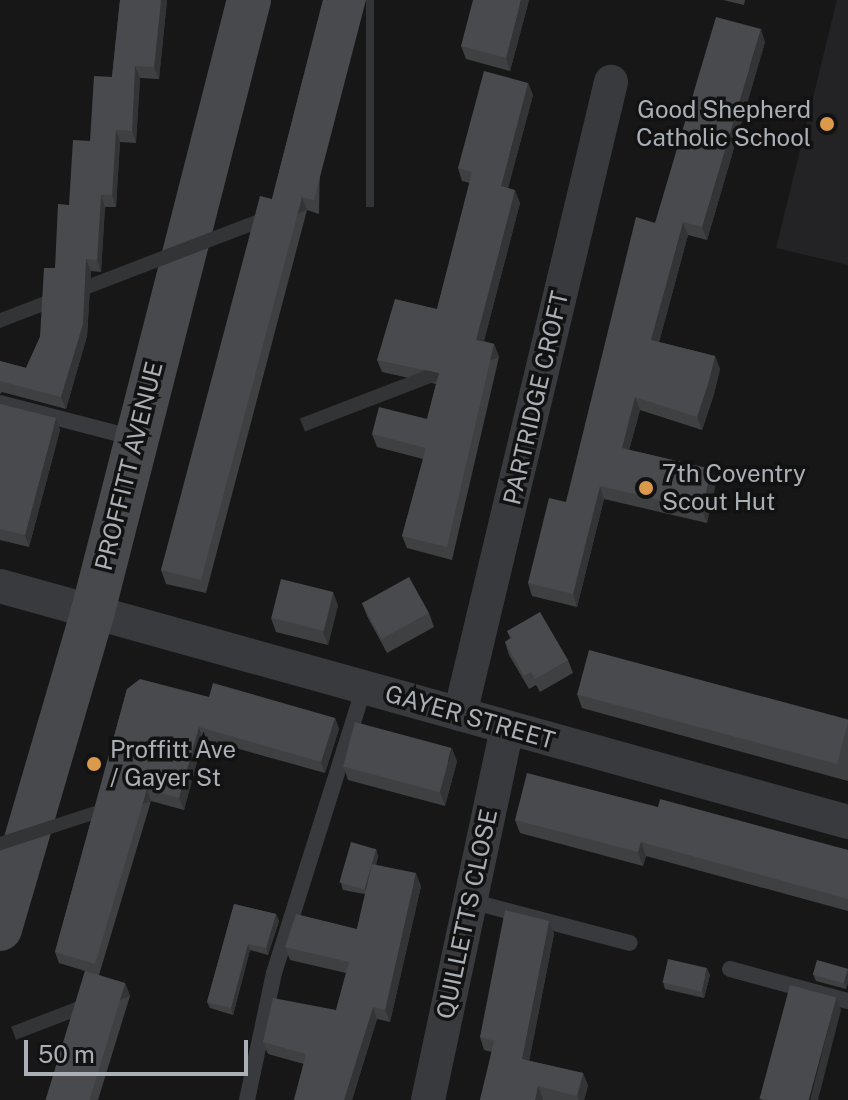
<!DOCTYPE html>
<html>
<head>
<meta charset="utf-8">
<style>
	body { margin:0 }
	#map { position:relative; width:848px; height:1100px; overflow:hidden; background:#171718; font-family:"Public Sans",sans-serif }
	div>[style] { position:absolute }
	.built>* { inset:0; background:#232325 }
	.lane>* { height:16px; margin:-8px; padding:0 8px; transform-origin:8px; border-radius:8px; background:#383a3d }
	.street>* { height:34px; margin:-17px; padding:0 17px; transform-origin:17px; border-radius:17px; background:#383a3d }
	.secondary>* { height:44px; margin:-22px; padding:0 22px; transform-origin:22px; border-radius:22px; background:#47494d }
	.wall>* { inset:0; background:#3f4042 }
	.shaded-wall>* { inset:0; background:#333436; transform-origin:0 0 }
	.building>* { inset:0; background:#494a4d; transform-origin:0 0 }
	.dots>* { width:22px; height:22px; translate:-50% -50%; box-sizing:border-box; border:4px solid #121213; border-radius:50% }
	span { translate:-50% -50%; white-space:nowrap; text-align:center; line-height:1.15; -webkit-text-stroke:7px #121213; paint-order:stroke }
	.poi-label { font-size:24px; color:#abb0b7 }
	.right { translate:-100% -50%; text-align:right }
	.left { translate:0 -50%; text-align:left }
	.street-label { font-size:24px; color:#abb0b7 }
	.scale { position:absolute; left:24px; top:1040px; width:224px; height:36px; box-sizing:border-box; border:4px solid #abb0b7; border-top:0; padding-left:10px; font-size:24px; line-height:28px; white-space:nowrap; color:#abb0b7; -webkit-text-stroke:6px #121213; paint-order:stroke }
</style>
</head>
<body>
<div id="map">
	<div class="built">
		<div style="clip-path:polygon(837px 0,848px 0,848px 265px,776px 248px)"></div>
	</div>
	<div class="lane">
		<div style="left:0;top:403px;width:138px;rotate:14.6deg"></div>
		<div style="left:470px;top:901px;width:165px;rotate:14.7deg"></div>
		<div style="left:730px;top:969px;width:122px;rotate:15.2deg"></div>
		<div style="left:247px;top:1100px;width:130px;rotate:-78deg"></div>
		<div style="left:274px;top:973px;width:300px;rotate:-72.5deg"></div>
	</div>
	<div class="street">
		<div style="left:0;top:586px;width:880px;rotate:15.55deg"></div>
		<div style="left:460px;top:714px;width:650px;rotate:-76.56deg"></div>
		<div style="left:428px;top:1100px;width:380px;rotate:-78deg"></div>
	</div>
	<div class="secondary">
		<div style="left:0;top:929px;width:331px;rotate:-73.7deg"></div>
		<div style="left:93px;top:611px;width:631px;rotate:-75.68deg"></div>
	</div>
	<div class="wall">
		<div style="clip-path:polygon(120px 0,167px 0,159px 79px,140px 78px,136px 143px,120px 142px,116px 207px,105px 207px,101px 272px,91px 271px,87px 336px,66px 409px,2px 392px,0 394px,0 361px,26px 368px,40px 337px,69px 205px,90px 141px,112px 77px)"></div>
		<div style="clip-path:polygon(323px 0,319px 214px,307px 210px,206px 593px,166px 584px,161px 570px,272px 199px)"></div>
		<div style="clip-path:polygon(529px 0,510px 71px,466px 59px,461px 46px)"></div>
		<div style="clip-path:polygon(723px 0,745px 0,744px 5px)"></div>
		<div style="clip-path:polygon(765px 42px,707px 240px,688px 235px,659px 342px,715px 356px,720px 369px,714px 394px,702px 430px,640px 410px,629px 450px,711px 469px,716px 482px,707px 523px,604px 499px,577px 607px,532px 596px,528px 583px,566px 502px,655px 223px)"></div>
		<div style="clip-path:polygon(528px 83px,533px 95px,508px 188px,520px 203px,484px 341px,494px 344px,499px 357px,452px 560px,407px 548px,402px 536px,423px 459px,377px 447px,372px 434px,427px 419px,436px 384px,382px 372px,377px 360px,437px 309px,470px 183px,462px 181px,458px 168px)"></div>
		<div style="clip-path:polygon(0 404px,56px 418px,60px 430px,29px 547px,0 540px)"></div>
		<div style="clip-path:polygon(362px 603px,429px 613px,434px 627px,387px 653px,367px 616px)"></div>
		<div style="clip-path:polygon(338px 605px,328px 645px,276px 632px,271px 618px)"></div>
		<div style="clip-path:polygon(507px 631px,568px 660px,573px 673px,540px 692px,536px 685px,529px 689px,509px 655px,505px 642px,510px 638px)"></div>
		<div style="clip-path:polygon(127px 689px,209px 697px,335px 718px,339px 729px,325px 773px,203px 739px,184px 810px,151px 801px,99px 975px,125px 983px,130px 996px,98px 1100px,46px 1100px,85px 971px,59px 963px,55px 952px)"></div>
		<div style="clip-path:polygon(577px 694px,848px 721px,848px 781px,582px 708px)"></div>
		<div style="clip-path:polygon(457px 761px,445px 806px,348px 780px,344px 767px)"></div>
		<div style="clip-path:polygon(658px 807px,848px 850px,848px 911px,646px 856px,643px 866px,520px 833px,515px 820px)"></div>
		<div style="clip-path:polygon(376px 849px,378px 856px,376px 865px,421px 886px,390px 1022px,377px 1019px,352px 1100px,294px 1100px,304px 1064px,268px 1054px,263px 1042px,336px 1010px,346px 973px,290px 960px,285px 947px,357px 929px,365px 894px,343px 890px,341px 883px)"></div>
		<div style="clip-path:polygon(234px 904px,276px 914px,279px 921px,268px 955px,250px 950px,233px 1015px,210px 1008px,207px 1002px)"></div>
		<div style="clip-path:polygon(549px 921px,554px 934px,529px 1061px,583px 1073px,588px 1086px,584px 1100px,480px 1100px,492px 1052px,484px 1050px,480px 1037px)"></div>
		<div style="clip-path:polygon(848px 969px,848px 983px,846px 989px,816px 981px,813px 974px)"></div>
		<div style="clip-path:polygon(710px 975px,704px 998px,665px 989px,663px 982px)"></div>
	</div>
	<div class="shaded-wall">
		<div style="clip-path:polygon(161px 0,167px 0,159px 79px,154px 67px)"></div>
		<div style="left:366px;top:0;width:8px;height:207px"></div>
		<div style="clip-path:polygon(521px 0,529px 0,510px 71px,506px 58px)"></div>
		<div style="clip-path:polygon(761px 29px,765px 42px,707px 240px,702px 227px)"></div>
		<div style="clip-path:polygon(135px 66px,140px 78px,136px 143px,132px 131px)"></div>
		<div style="clip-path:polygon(528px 83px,533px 95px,505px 199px,501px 186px)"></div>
		<div style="clip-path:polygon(116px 130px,120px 142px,116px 207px,112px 195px)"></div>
		<div style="clip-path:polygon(515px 190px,520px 203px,481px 352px,476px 340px)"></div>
		<div style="clip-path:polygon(101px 195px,105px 207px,101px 272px,97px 260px)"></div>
		<div style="left:302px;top:197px;width:14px;height:396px;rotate:69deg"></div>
		<div style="clip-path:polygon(683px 222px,688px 235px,656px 353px,651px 340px)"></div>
		<div style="clip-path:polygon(86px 259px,91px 271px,87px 336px,66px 409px,61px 397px)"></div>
		<div style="left:494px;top:344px;width:14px;height:208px;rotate:69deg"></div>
		<div style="clip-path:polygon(715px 356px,720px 369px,714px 394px,702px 430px,697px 417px)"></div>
		<div style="clip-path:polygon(635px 397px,640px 410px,626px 461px,622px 448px)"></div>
		<div style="clip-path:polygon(56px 418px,60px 430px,29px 547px,25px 535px)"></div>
		<div style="clip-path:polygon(711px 469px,716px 482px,707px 523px,702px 510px)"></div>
		<div style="clip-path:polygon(600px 486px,604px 499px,577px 607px,573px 594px)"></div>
		<div style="clip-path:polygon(333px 592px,338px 605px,328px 645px,323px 632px)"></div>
		<div style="clip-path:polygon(335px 718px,339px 729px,325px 773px,321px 762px)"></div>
		<div style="clip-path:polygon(199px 727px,203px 739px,184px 810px,179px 798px)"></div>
		<div style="clip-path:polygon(452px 748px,457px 761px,445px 806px,440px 792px)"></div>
		<div style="left:147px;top:789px;width:13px;height:183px;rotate:72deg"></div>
		<div style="clip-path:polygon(641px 842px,646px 856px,643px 866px,638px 852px)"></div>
		<div style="clip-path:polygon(376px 849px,378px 856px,368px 895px,365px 888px)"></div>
		<div style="clip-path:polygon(416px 873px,421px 886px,390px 1022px,385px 1010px)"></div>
		<div style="clip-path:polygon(276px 914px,279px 921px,268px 955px,266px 948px)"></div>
		<div style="clip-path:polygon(549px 921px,554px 934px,527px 1072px,522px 1059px)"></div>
		<div style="clip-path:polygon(248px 944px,250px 950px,233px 1015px,231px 1008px)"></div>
		<div style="clip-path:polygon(707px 968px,710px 975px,704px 998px,702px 991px)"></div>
		<div style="clip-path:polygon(848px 969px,848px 983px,846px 989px,844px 982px)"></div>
		<div style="left:125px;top:983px;width:14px;height:122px;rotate:69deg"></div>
		<div style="clip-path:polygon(836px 997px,841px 1010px,818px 1100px,810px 1100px)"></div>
		<div style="clip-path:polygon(373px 1007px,377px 1019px,352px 1100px,344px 1100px)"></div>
		<div style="clip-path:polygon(583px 1073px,588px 1086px,584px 1100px,579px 1100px,577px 1096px)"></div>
		<div style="clip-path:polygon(538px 1086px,543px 1099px,543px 1100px,535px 1100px)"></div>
	</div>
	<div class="building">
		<div style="clip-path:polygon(120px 0,161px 0,154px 67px,135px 66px,132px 131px,116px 130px,112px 195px,101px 195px,97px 260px,86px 259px,83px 324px,61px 397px,0 381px,0 361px,26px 368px,40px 337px,44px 268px,55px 268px,58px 204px,69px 205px,73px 140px,90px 141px,94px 76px,112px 77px)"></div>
		<div style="clip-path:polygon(323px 0,366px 0,314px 200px,302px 197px,201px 580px,161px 570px,260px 196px,272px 199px)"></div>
		<div style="clip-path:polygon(473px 0,521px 0,506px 58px,461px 46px)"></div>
		<div style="clip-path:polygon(716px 17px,761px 29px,702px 227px,683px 222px,651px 340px,715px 356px,709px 381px,697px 417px,635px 397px,622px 448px,711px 469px,702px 510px,600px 486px,573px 594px,528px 583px,549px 498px,566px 502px,636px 217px,655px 223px)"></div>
		<div style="clip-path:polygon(484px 71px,528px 83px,501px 186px,515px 190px,476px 340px,494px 344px,447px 547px,402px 536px,426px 448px,372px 434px,379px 407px,427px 419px,439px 373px,377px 360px,395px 299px,437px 309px,472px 172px,458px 168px)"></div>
		<div style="clip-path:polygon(0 404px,56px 418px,25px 535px,0 529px)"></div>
		<div style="left:409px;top:577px;width:41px;height:54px;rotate:61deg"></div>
		<div style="left:281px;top:579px;width:54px;height:40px;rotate:14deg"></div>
		<div style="clip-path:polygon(540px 612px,568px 660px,535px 679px,531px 672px,524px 676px,505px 642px,512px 638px,507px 631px)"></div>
		<div style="left:589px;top:650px;width:269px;height:46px;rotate:15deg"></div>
		<div style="clip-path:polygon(140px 679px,209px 697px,213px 683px,335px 718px,321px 762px,199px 727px,179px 798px,147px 789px,95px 964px,55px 952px,127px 689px)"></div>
		<div style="left:355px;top:722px;width:100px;height:46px;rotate:15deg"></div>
		<div style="clip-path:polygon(527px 773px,658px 807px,660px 799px,848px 850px,848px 899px,641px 842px,638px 852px,515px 820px)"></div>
		<div style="left:351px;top:842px;width:26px;height:42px;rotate:16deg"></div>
		<div style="clip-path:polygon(372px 864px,416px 873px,385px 1010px,373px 1007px,344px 1100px,294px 1100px,306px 1054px,263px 1042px,273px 998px,336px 1010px,349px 962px,285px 947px,296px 914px,357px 929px)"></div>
		<div style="clip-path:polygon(234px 904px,276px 914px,266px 948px,248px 944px,231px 1008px,207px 1002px)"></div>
		<div style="clip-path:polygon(505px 910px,549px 921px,522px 1059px,583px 1073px,577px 1096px,538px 1086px,535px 1100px,480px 1100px,494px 1041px,480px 1037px)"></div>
		<div style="left:668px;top:959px;width:40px;height:24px;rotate:13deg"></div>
		<div style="left:817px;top:960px;width:32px;height:15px;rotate:16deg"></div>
		<div style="left:85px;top:971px;width:42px;height:135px;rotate:17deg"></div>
		<div style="left:790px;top:985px;width:48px;height:118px;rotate:15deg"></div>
	</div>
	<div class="dots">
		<div style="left:827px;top:124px;background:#db994c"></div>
		<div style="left:646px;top:488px;background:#db994c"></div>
		<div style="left:94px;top:764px;background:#db994c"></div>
	</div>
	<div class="poi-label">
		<span class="right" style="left:811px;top:124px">Good Shepherd<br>Catholic School</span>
		<span class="left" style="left:662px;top:488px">7th Coventry<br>Scout Hut</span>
		<span class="left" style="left:110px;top:764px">Proffitt Ave<br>/ Gayer St</span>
	</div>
	<div class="street-label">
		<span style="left:536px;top:398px;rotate:-77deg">PARTRIDGE CROFT</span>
		<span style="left:129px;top:466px;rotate:-76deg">PROFFITT AVENUE</span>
		<span style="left:470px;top:717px;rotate:16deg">GAYER STREET</span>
		<span style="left:467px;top:914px;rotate:-78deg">QUILLETTS CLOSE</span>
	</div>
	<div class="scale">50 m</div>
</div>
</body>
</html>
